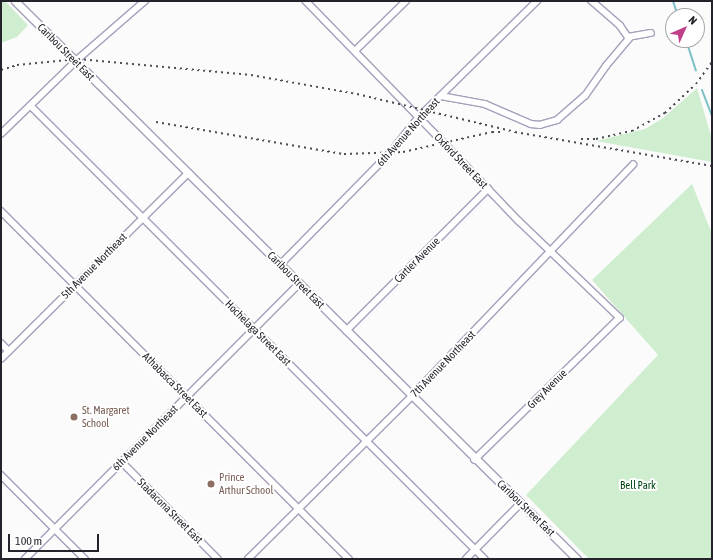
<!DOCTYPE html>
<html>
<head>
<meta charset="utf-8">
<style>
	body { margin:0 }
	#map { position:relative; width:713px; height:560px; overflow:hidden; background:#fbfbfb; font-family:"Asap Condensed",sans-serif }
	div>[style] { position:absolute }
	.green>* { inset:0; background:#cfeed0 }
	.stream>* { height:2px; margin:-1px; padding:0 1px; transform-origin:1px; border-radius:1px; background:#7ac1c5 }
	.roads { filter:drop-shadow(1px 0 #a6a0ba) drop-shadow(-1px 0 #a6a0ba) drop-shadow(0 1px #a6a0ba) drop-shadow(0 -1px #a6a0ba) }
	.minor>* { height:5.5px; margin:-2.75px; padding:0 2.75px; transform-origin:2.75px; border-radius:2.75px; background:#fff }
	.tertiary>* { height:7px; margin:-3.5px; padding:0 3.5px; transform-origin:3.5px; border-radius:3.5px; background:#fff }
	.rail>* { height:2px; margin-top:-1px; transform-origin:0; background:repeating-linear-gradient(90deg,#4e4d54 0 2px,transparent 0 6px) }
	.bridges { filter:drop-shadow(1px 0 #a6a0ba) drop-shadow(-1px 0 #a6a0ba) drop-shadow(0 1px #a6a0ba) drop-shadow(0 -1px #a6a0ba) }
	.minor-bridge>* { height:5.5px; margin:-2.75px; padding:0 2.75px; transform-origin:2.75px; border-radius:2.75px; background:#fff }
	.dots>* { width:11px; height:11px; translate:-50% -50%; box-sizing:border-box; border:2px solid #fff; border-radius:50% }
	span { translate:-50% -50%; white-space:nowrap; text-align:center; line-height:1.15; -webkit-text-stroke:4px #fff; paint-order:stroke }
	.street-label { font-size:11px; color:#24222b }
	.education-label { font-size:11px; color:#785e54 }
	.left { translate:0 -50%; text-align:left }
	.park-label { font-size:11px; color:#014411 }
	.frame { position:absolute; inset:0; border:2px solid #24222b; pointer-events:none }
	.north { position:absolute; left:665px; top:8px; width:40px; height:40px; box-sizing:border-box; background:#fff; border:1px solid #a7a7aa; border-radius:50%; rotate:45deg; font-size:11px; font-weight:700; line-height:16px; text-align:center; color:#24222b }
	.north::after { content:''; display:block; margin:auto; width:14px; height:18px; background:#c03f88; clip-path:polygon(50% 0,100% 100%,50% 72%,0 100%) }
	.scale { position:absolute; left:8px; top:534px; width:91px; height:18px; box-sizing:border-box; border:2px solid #24222b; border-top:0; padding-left:5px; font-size:12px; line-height:14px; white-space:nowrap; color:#24222b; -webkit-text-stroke:3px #fff; paint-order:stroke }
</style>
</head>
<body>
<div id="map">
	<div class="green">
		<div style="clip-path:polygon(1px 1px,5px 1px,28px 25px,17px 37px,1px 43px)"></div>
		<div style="clip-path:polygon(697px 88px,712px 139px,712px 162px,596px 141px,645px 129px,663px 118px)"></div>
		<div style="clip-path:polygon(692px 184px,712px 234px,712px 559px,589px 559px,526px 495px,658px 355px,592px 280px)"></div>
	</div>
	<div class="stream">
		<div style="left:673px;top:1px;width:16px;rotate:72deg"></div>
		<div style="left:686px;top:40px;width:32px;rotate:72deg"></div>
		<div style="left:702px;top:90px;width:28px;rotate:69deg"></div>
	</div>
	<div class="roads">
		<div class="minor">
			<div style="left:306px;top:1px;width:194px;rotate:45.8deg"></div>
			<div style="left:628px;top:37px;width:23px;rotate:-10deg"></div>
			<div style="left:355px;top:51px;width:71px;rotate:-44.4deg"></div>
			<div style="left:441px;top:96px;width:45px;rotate:10.3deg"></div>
			<div style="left:485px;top:104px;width:50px;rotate:23.5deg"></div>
			<div style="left:531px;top:124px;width:9px;rotate:6deg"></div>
			<div style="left:540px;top:125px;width:18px;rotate:-16deg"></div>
			<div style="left:557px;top:120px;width:37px;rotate:-41deg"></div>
			<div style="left:585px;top:96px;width:37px;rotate:-55deg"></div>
			<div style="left:606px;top:66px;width:35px;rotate:-50deg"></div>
			<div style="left:629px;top:39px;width:16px;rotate:-125deg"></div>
			<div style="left:620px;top:26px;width:38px;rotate:-139deg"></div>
			<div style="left:31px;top:106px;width:641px;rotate:44.94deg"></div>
			<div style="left:1px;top:134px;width:107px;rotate:-44.2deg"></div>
			<div style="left:78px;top:59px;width:89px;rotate:-40.9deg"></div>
			<div style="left:447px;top:146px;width:104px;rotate:46.2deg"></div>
			<div style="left:519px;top:221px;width:140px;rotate:43.8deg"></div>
			<div style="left:620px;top:318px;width:203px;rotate:135.6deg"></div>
			<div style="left:1px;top:211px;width:492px;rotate:45deg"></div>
			<div style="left:280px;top:265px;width:158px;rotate:-45.5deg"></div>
			<div style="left:391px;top:152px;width:43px;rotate:-51.5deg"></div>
			<div style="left:418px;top:118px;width:167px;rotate:-44.5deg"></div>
			<div style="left:346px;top:331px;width:201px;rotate:-45deg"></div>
			<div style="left:1px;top:343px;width:11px;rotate:45deg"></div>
			<div style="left:1px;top:359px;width:264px;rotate:-44.8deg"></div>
			<div style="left:122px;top:462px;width:136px;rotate:45.3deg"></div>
			<div style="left:1px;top:475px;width:119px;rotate:45deg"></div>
			<div style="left:25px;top:559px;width:388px;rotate:-45.1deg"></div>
			<div style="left:248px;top:559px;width:231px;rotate:-44.8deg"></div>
			<div style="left:412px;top:396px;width:320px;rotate:-46.3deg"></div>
			<div style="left:466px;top:559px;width:78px;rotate:-45.5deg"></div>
		</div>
		<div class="tertiary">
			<div style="left:15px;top:1px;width:792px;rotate:44.8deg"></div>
		</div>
	</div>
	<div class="rail">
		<div style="left:1px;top:70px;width:17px;rotate:-17deg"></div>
		<div style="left:17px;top:65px;width:61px;rotate:-5.6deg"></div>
		<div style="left:78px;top:59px;width:174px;rotate:5.3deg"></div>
		<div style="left:251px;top:75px;width:108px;rotate:10.2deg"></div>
		<div style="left:357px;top:94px;width:163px;rotate:13.5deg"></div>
		<div style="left:515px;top:132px;width:200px;rotate:9.8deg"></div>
		<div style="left:156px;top:122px;width:191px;rotate:9.7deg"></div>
		<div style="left:344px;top:154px;width:59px;rotate:-1.9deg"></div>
		<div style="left:403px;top:152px;width:91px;rotate:-12.7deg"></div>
		<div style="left:492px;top:132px;width:11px"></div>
		<div style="left:581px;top:139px;width:15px"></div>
		<div style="left:596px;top:139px;width:37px;rotate:-13deg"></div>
		<div style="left:632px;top:131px;width:38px;rotate:-29deg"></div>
		<div style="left:665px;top:113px;width:42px;rotate:-43.1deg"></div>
		<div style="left:696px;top:84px;width:27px;rotate:-54deg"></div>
	</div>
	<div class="bridges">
		<div class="minor-bridge">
			<div style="left:441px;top:140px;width:8px;rotate:45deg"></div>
		</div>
	</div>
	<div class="dots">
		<div style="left:74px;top:417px;background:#8d6e63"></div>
		<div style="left:211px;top:484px;background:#8d6e63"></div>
	</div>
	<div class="street-label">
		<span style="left:66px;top:52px;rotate:45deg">Caribou Street East</span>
		<span style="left:408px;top:132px;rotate:-48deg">6th Avenue Northeast</span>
		<span style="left:461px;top:161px;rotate:46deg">Oxford Street East</span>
		<span style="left:417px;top:260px;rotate:-45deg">Cartier Avenue</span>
		<span style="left:94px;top:266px;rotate:-45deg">5th Avenue Northeast</span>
		<span style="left:296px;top:280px;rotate:45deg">Caribou Street East</span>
		<span style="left:258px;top:333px;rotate:45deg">Hochelaga Street East</span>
		<span style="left:443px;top:364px;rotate:-46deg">7th Avenue Northeast</span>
		<span style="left:175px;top:385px;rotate:45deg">Athabasca Street East</span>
		<span style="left:547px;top:389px;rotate:-45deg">Grey Avenue</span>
		<span style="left:145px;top:438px;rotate:-45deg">6th Avenue Northeast</span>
		<span style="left:526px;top:508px;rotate:44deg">Caribou Street East</span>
		<span style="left:170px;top:511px;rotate:45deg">Stadacona Street East</span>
	</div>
	<div class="education-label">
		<span class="left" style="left:82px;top:417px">St. Margaret<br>School</span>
		<span class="left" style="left:219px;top:484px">Prince<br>Arthur School</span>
	</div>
	<div class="park-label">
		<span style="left:638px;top:485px">Bell Park</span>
	</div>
	<div class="frame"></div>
	<div class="north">N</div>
	<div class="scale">100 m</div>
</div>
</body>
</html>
